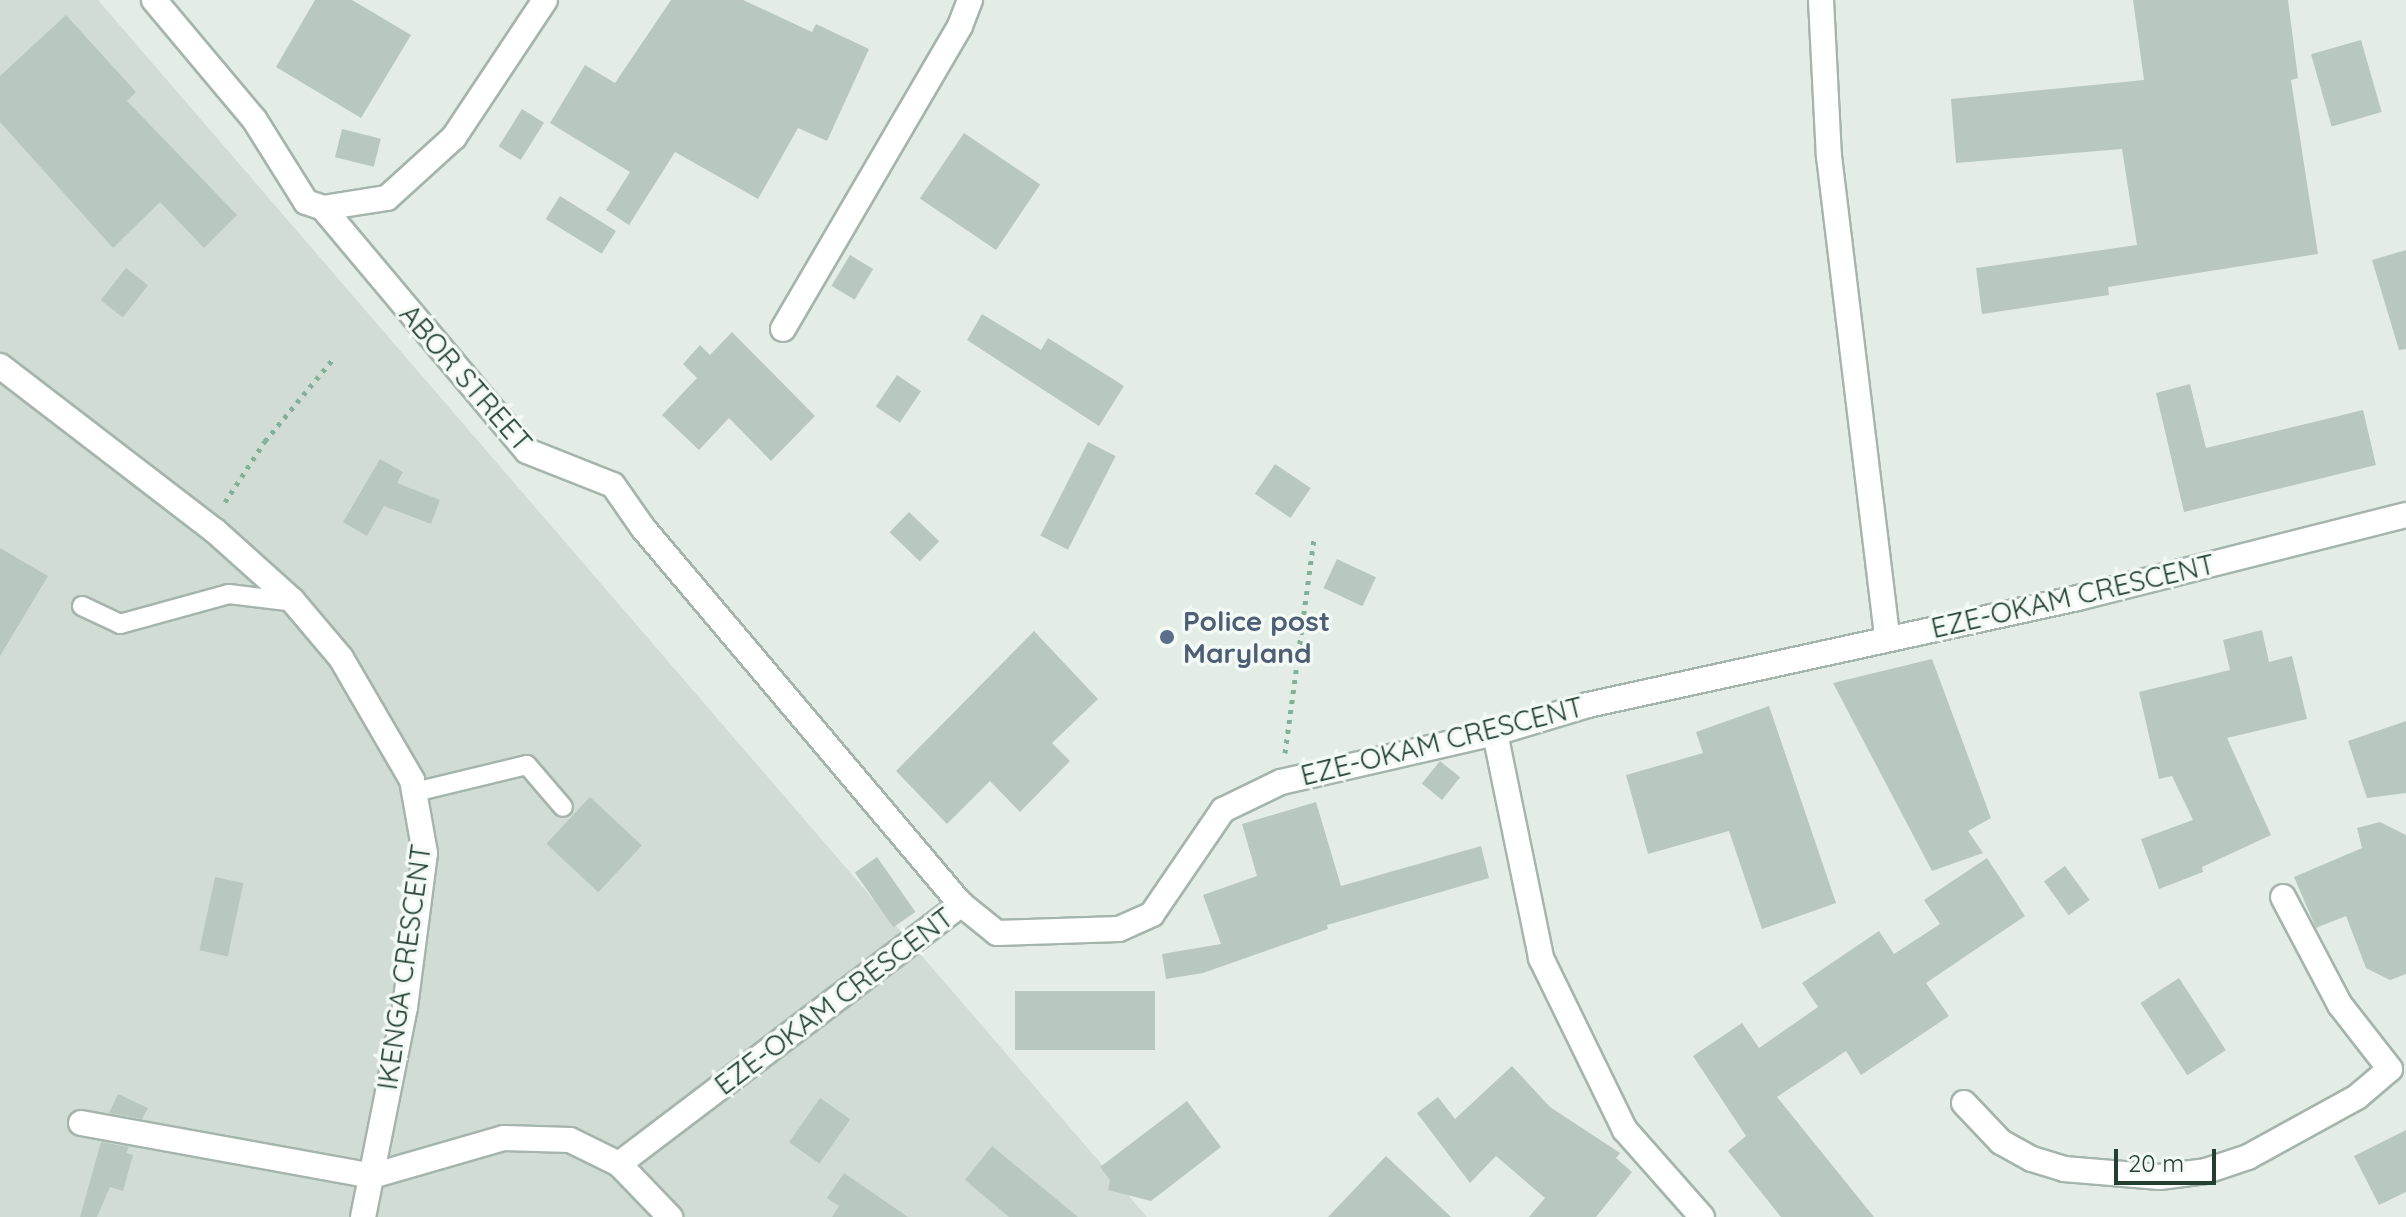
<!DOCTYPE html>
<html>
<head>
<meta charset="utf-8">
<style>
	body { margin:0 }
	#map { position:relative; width:2406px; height:1217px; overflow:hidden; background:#e3ede6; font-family:Quicksand,sans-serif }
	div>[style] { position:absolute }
	.built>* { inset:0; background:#d1ddd4 }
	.building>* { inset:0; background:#b8c8be; transform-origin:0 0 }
	.path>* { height:5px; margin-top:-2.5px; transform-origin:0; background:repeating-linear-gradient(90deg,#82b197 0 4px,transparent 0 10px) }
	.roads { filter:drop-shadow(2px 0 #a5b5ac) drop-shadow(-2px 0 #a5b5ac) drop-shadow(0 2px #a5b5ac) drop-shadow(0 -2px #a5b5ac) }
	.service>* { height:18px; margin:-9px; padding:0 9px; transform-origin:9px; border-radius:9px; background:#fff }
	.minor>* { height:24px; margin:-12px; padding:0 12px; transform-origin:12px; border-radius:12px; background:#fff }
	.dots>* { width:22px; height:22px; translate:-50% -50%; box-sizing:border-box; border:4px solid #f3f9f5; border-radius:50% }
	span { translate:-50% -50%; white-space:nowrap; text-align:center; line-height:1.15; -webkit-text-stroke:7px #f3f9f5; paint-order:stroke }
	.street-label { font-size:28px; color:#223f30 }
	.service-label { font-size:28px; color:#4e5e75; font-weight:700 }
	.left { translate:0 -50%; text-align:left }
	.scale { position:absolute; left:2114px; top:1149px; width:102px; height:36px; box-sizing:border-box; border:4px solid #223f30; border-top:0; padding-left:10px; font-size:24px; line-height:28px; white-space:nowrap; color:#223f30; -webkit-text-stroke:6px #f3f9f5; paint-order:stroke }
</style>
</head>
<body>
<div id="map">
	<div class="built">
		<div style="clip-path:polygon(0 0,98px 0,1147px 1217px,0 1217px)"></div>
	</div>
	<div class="building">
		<div style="clip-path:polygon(315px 0,352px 0,411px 35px,361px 118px,276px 67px)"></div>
		<div style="clip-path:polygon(671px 0,743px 0,812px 32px,816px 24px,869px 49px,827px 141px,798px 128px,758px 199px,675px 152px,629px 225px,606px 210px,630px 172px,550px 123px,585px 65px,615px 83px)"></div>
		<div style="clip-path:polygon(2133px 0,2288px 0,2298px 78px,2291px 80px,2318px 254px,2108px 287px,2109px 295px,1982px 314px,1976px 268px,2137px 245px,2122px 149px,1956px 163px,1951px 99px,2144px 80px)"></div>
		<div style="clip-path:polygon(66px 15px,136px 92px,127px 101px,237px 215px,204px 248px,160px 202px,113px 248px,0 122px,0 76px)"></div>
		<div style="left:2361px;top:40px;width:75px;height:52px;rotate:74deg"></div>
		<div style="left:522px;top:109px;width:26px;height:44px;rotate:32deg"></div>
		<div style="left:342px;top:129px;width:40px;height:29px;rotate:14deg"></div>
		<div style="left:964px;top:133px;width:92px;height:79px;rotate:34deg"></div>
		<div style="left:560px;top:196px;width:66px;height:27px;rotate:32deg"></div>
		<div style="clip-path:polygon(2406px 250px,2406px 349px,2399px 350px,2372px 260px)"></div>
		<div style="left:850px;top:255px;width:27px;height:36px;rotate:31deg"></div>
		<div style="left:126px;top:268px;width:28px;height:41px;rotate:38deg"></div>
		<div style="clip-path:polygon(982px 314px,1041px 350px,1048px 338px,1124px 386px,1099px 426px,967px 340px)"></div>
		<div style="clip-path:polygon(732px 332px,815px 416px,771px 461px,729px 418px,699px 450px,662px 415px,697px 378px,683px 364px,700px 345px,710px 355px)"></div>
		<div style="left:897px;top:375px;width:29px;height:38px;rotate:34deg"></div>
		<div style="clip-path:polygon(2190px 384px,2206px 448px,2363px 410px,2376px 465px,2184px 512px,2156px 393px)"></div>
		<div style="left:1088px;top:442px;width:31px;height:105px;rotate:27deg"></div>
		<div style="clip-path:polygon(380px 459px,403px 472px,397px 483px,440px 500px,431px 524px,384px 506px,367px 536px,343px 522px)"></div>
		<div style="left:1275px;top:464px;width:43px;height:36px;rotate:34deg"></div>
		<div style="left:909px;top:512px;width:42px;height:28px;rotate:44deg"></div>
		<div style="clip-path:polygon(0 548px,48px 576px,0 656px)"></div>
		<div style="left:1337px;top:559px;width:43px;height:32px;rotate:25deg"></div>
		<div style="clip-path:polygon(2262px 630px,2269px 662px,2292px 656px,2307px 719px,2227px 738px,2271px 835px,2202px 867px,2203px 872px,2159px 889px,2141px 839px,2193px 820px,2172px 776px,2159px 779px,2139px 692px,2230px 670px,2223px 640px)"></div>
		<div style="clip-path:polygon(1034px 631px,1098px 699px,1052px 743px,1070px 761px,1020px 812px,990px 781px,947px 824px,896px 771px)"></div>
		<div style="clip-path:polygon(1932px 659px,1991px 818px,1968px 831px,1983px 853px,1932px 871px,1833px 683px)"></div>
		<div style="clip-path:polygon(1769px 706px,1836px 903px,1762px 929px,1729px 831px,1648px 854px,1626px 775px,1703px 753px,1696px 732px)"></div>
		<div style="clip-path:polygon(2406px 721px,2406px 793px,2367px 798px,2348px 741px)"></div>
		<div style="left:1440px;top:761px;width:26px;height:29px;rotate:39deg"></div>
		<div style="left:590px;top:797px;width:71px;height:64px;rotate:43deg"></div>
		<div style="clip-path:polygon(1316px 802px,1341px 886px,1481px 846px,1489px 878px,1327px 925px,1328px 929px,1203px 973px,1166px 979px,1162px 954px,1221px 944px,1203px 895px,1257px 876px,1242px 824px)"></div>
		<div style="clip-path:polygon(2380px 822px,2406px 835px,2406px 974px,2390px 980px,2366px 968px,2346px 916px,2316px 928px,2294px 877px,2362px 848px,2357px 828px)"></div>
		<div style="left:877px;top:857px;width:67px;height:27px;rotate:55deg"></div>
		<div style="clip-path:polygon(1987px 858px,2025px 916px,1926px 983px,1949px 1016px,1861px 1075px,1846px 1051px,1777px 1097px,1874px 1217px,1781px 1217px,1728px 1151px,1746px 1136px,1693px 1056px,1742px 1023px,1759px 1048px,1818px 1007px,1802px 983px,1879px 931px,1894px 954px,1940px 924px,1924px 900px)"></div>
		<div style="left:2065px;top:866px;width:42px;height:26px;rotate:54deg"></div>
		<div style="left:215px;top:877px;width:29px;height:75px;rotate:12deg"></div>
		<div style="left:2179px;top:978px;width:86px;height:46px;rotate:57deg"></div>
		<div style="left:1015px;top:991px;width:140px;height:59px"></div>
		<div style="clip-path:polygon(1512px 1066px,1550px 1107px,1620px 1153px,1616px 1158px,1632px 1172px,1596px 1217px,1529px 1217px,1545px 1198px,1496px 1156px,1470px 1183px,1417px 1113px,1438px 1097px,1455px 1119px)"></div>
		<div style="clip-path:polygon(118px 1094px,148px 1108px,142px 1119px,109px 1113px)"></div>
		<div style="left:820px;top:1098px;width:37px;height:54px;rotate:35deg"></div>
		<div style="clip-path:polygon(1187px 1101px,1221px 1147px,1151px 1201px,1108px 1190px,1110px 1180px,1100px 1167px)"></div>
		<div style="clip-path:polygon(2406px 1130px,2406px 1192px,2379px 1205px,2354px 1156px)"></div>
		<div style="clip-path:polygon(101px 1142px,129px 1147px,126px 1153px,133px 1155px,123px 1191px,110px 1187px,97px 1217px,80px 1217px)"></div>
		<div style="clip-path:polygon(992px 1146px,1078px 1217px,1009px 1217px,965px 1180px)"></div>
		<div style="clip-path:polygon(1386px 1156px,1451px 1217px,1328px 1217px)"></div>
		<div style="clip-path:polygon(844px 1173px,908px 1217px,832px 1217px,839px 1206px,827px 1198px)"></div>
	</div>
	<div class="path">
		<div style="left:225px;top:502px;width:73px;rotate:-56.7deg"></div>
		<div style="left:265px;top:441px;width:108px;rotate:-50.3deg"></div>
		<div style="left:1285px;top:753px;width:217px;rotate:-82.3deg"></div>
	</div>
	<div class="roads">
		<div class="service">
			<div style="left:82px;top:606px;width:42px;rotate:25.3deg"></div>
			<div style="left:120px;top:624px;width:113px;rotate:-15.4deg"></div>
			<div style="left:229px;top:594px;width:65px;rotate:7deg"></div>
			<div style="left:415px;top:792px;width:115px;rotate:-13.6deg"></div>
			<div style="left:527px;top:765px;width:55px;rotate:49.4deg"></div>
		</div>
		<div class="minor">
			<div style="left:154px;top:0;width:155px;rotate:50deg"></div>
			<div style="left:254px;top:119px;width:98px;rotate:57.9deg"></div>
			<div style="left:306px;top:202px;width:18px;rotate:19deg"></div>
			<div style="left:323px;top:208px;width:317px;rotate:50deg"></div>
			<div style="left:527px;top:451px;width:92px;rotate:21.6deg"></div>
			<div style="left:613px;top:485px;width:52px;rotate:55.1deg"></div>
			<div style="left:643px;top:528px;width:492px;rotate:49.8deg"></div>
			<div style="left:961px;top:904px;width:46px;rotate:38.9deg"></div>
			<div style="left:997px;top:933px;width:122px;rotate:-1.9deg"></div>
			<div style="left:1119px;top:929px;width:36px;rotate:-24deg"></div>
			<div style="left:1152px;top:914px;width:126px;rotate:-55.7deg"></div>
			<div style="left:1223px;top:810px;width:64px;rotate:-25.8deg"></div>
			<div style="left:1281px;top:782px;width:220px;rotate:-12.9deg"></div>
			<div style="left:1495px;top:733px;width:97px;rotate:-16.8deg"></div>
			<div style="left:1588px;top:705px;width:502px;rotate:-12.32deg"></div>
			<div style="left:2078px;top:598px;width:338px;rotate:-14.2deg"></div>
			<div style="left:1821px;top:0;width:156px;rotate:87.1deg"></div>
			<div style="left:1829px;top:156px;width:485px;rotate:83.1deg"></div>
			<div style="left:323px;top:208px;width:65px;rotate:-8.9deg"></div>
			<div style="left:387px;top:198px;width:91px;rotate:-42.3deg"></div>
			<div style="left:454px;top:137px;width:164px;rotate:-56.4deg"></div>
			<div style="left:783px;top:329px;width:351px;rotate:-59.7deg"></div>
			<div style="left:960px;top:26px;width:28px;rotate:-69deg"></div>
			<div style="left:0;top:366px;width:270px;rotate:37.5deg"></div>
			<div style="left:214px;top:530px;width:105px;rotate:41.9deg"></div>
			<div style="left:292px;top:600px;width:76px;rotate:49.8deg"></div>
			<div style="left:341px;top:658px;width:141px;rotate:59.8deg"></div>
			<div style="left:412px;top:780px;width:74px;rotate:79.9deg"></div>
			<div style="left:425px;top:853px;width:155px;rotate:97.4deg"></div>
			<div style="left:405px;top:1007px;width:214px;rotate:101.3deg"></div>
			<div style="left:1495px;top:733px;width:230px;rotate:78.4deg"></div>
			<div style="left:1541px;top:958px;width:191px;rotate:64deg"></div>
			<div style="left:1625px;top:1130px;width:116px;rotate:48.5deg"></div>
			<div style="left:1964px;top:1103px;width:54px;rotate:46.5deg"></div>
			<div style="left:2001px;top:1142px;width:35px;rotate:29deg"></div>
			<div style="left:2032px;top:1159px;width:34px;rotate:17deg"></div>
			<div style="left:2064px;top:1169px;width:96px;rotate:4.8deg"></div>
			<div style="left:2160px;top:1177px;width:46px;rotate:-7.4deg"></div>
			<div style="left:2206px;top:1171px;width:44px;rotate:-18.4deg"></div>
			<div style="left:2248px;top:1157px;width:124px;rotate:-28.8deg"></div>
			<div style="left:2357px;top:1097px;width:43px;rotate:-40.3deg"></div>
			<div style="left:2390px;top:1069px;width:81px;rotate:-128deg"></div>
			<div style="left:2340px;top:1005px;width:122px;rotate:-117.8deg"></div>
			<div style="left:81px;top:1123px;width:296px;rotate:10.3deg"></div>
			<div style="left:372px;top:1176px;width:137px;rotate:-16.1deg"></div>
			<div style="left:504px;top:1138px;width:66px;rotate:1.7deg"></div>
			<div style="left:570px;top:1140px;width:55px;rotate:26.1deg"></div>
			<div style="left:619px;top:1164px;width:74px;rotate:46.1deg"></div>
			<div style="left:619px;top:1164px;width:430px;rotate:-37.2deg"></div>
		</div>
	</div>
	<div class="dots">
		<div style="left:1167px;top:637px;background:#5c6f8a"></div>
	</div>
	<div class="street-label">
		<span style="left:466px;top:378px;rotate:49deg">ABOR STREET</span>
		<span style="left:2073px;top:596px;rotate:-13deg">EZE-OKAM CRESCENT</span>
		<span style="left:1442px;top:741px;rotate:-14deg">EZE-OKAM CRESCENT</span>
		<span style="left:404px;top:967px;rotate:-82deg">IKENGA CRESCENT</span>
		<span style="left:834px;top:1001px;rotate:-37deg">EZE-OKAM CRESCENT</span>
	</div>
	<div class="service-label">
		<span class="left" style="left:1183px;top:637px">Police post<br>Maryland</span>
	</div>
	<div class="scale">20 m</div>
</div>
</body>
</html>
